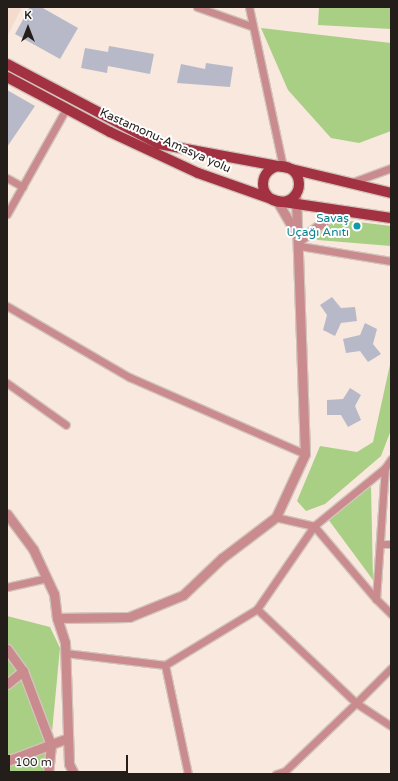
<!DOCTYPE html>
<html>
<head>
<meta charset="utf-8">
<style>
	body { margin:0 }
	#map { position:relative; width:398px; height:781px; overflow:hidden; background:#f8e8de; font-family:"Varela Round",sans-serif }
	div>[style] { position:absolute }
	.built>* { inset:0; background:#f3dccd }
	.green>* { inset:0; background:#a8cf84 }
	.building>* { inset:0; background:#b8b9c8 }
	.roads { filter:drop-shadow(1px 0 #d2c4bb) drop-shadow(-1px 0 #d2c4bb) drop-shadow(0 1px #d2c4bb) drop-shadow(0 -1px #d2c4bb) }
	.minor>* { height:7px; margin:-3.5px; padding:0 3.5px; transform-origin:3.5px; border-radius:3.5px; background:#ca8b8e }
	.tertiary>* { height:9px; margin:-4.5px; padding:0 4.5px; transform-origin:4.5px; border-radius:4.5px; background:#ca8b8e }
	.primary>* { height:10px; margin:-5px; padding:0 5px; transform-origin:5px; border-radius:5px; background:#a23142 }
	.primary>.ring { margin:-5px; padding:0; box-sizing:content-box; background:none; border:10px solid #a23142; border-radius:50% }
	.dots>* { width:11px; height:11px; translate:-50% -50%; box-sizing:border-box; border:2px solid #fff; border-radius:50% }
	span { translate:-50% -50%; white-space:nowrap; text-align:center; line-height:1.15; -webkit-text-stroke:4px #fff; paint-order:stroke }
	.street-label { font-size:12px; color:#241e1b }
	.culture-label { font-size:12px; color:#0d838f }
	.right { translate:-100% -50%; text-align:right }
	.frame { position:absolute; inset:0; border:8px solid #241e1b; pointer-events:none }
	.north { position:absolute; left:8px; top:8px; width:40px; height:40px; -webkit-text-stroke:3px #fff; paint-order:stroke; rotate:0deg; font-size:11px; font-weight:700; line-height:16px; text-align:center; color:#241e1b }
	.north::after { content:''; display:block; margin:auto; width:14px; height:18px; background:#241e1b; clip-path:polygon(50% 0,100% 100%,50% 72%,0 100%) }
	.scale { position:absolute; left:8px; top:755px; width:120px; height:18px; box-sizing:border-box; border:2px solid #241e1b; border-top:0; padding-left:5px; font-size:12px; line-height:14px; white-space:nowrap; color:#241e1b; -webkit-text-stroke:3px #fff; paint-order:stroke }
</style>
</head>
<body>
<div id="map">
	<div class="built">
		<div style="clip-path:polygon(7px 7px,22px 7px,7px 37px)"></div>
	</div>
	<div class="green">
		<div style="clip-path:polygon(319px 7px,391px 7px,391px 29px,318px 25px)"></div>
		<div style="clip-path:polygon(261px 28px,391px 43px,391px 131px,359px 143px,331px 138px,288px 90px)"></div>
		<div style="clip-path:polygon(333px 219px,391px 226px,391px 246px,318px 240px,315px 238px)"></div>
		<div style="clip-path:polygon(391px 360px,391px 430px,381px 456px,325px 504px,306px 511px,297px 501px,320px 446px,357px 452px,373px 442px)"></div>
		<div style="clip-path:polygon(371px 486px,373px 580px,328px 519px)"></div>
		<div style="clip-path:polygon(7px 616px,50px 627px,60px 648px,48px 774px,7px 774px)"></div>
	</div>
	<div class="building">
		<div style="clip-path:polygon(30px 7px,41px 7px,78px 28px,60px 59px,15px 34px)"></div>
		<div style="clip-path:polygon(109px 46px,154px 54px,150px 74px,108px 66px,107px 73px,81px 68px,85px 48px,108px 52px)"></div>
		<div style="clip-path:polygon(206px 63px,233px 67px,230px 87px,177px 83px,181px 64px,205px 69px)"></div>
		<div style="clip-path:polygon(7px 90px,35px 106px,7px 147px)"></div>
		<div style="clip-path:polygon(332px 297px,341px 308px,355px 307px,357px 321px,341px 323px,335px 336px,323px 330px,327px 315px,320px 305px)"></div>
		<div style="clip-path:polygon(365px 323px,377px 329px,373px 344px,381px 354px,368px 362px,360px 351px,346px 353px,343px 339px,360px 335px)"></div>
		<div style="clip-path:polygon(350px 388px,361px 395px,355px 406px,361px 420px,348px 427px,341px 415px,327px 415px,327px 400px,343px 399px)"></div>
	</div>
	<div class="roads">
		<div class="minor">
			<div style="left:197px;top:7px;width:57px;rotate:19.4deg"></div>
			<div style="left:249px;top:7px;width:164px;rotate:78deg"></div>
			<div style="left:7px;top:178px;width:18px;rotate:29deg"></div>
			<div style="left:350px;top:183px;width:44px;rotate:-20.1deg"></div>
			<div style="left:7px;top:214px;width:120px;rotate:-60.7deg"></div>
			<div style="left:300px;top:246px;width:92px;rotate:9.4deg"></div>
			<div style="left:7px;top:306px;width:141px;rotate:30.2deg"></div>
			<div style="left:129px;top:377px;width:192px;rotate:23.6deg"></div>
			<div style="left:7px;top:383px;width:72px;rotate:35.4deg"></div>
			<div style="left:385px;top:468px;width:11px;rotate:-56deg"></div>
			<div style="left:380px;top:544px;width:11px"></div>
			<div style="left:7px;top:587px;width:41px;rotate:-12.7deg"></div>
			<div style="left:376px;top:599px;width:131px;rotate:-86.1deg"></div>
			<div style="left:385px;top:468px;width:92px;rotate:140.8deg"></div>
			<div style="left:314px;top:526px;width:96px;rotate:49.7deg"></div>
			<div style="left:376px;top:599px;width:21px;rotate:45deg"></div>
			<div style="left:257px;top:609px;width:101px;rotate:-55.5deg"></div>
			<div style="left:314px;top:526px;width:39px;rotate:-167deg"></div>
			<div style="left:65px;top:653px;width:101px;rotate:6.8deg"></div>
			<div style="left:165px;top:665px;width:111px;rotate:78.1deg"></div>
			<div style="left:165px;top:665px;width:108px;rotate:-31.3deg"></div>
			<div style="left:257px;top:609px;width:137px;rotate:43.5deg"></div>
			<div style="left:356px;top:703px;width:49px;rotate:-45deg"></div>
			<div style="left:276px;top:774px;width:9px;rotate:-18deg"></div>
			<div style="left:285px;top:771px;width:98px;rotate:-43.8deg"></div>
			<div style="left:356px;top:703px;width:42px;rotate:33.3deg"></div>
		</div>
		<div class="tertiary">
			<div style="left:277px;top:201px;width:45px;rotate:59.5deg"></div>
			<div style="left:300px;top:240px;width:47px;rotate:-38.1deg"></div>
			<div style="left:7px;top:514px;width:44px;rotate:53.4deg"></div>
			<div style="left:33px;top:549px;width:50px;rotate:65deg"></div>
			<div style="left:54px;top:594px;width:24px;rotate:83deg"></div>
			<div style="left:57px;top:618px;width:72px;rotate:-0.8deg"></div>
			<div style="left:129px;top:617px;width:58px;rotate:-22.2deg"></div>
			<div style="left:183px;top:595px;width:54px;rotate:-43.5deg"></div>
			<div style="left:222px;top:558px;width:68px;rotate:-37.2deg"></div>
			<div style="left:276px;top:517px;width:69px;rotate:-65.3deg"></div>
			<div style="left:305px;top:454px;width:261px;rotate:-92deg"></div>
			<div style="left:57px;top:618px;width:26px;rotate:72deg"></div>
			<div style="left:65px;top:643px;width:121px;rotate:88.1deg"></div>
			<div style="left:69px;top:764px;width:11px;rotate:63deg"></div>
			<div style="left:7px;top:649px;width:27px;rotate:54deg"></div>
			<div style="left:23px;top:671px;width:79px;rotate:69.3deg"></div>
			<div style="left:51px;top:745px;width:29px;rotate:96deg"></div>
			<div style="left:7px;top:684px;width:21px;rotate:-39deg"></div>
			<div style="left:7px;top:761px;width:65px;rotate:-20.7deg"></div>
		</div>
		<div class="primary">
			<div style="left:7px;top:64px;width:172px;rotate:27.8deg"></div>
			<div style="left:159px;top:144px;width:126px;rotate:10.5deg"></div>
			<div style="left:283px;top:167px;width:111px;rotate:13.5deg"></div>
			<div style="left:7px;top:77px;width:117px;rotate:28.1deg"></div>
			<div style="left:110px;top:132px;width:97px;rotate:25deg"></div>
			<div style="left:198px;top:173px;width:84px;rotate:19.5deg"></div>
			<div style="left:277px;top:201px;width:115px;rotate:8.5deg"></div>
			<div class="ring" style="left:263px;top:166px;width:26px;height:26px"></div>
		</div>
	</div>
	<div class="dots">
		<div style="left:357px;top:226px;background:#0f9aa8"></div>
	</div>
	<div class="street-label">
		<span style="left:165px;top:141px;rotate:24deg">Kastamonu-Amasya yolu</span>
	</div>
	<div class="culture-label">
		<span class="right" style="left:349px;top:226px">Savaş<br>Uçağı Anıtı</span>
	</div>
	<div class="frame"></div>
	<div class="north">K</div>
	<div class="scale">100 m</div>
</div>
</body>
</html>
